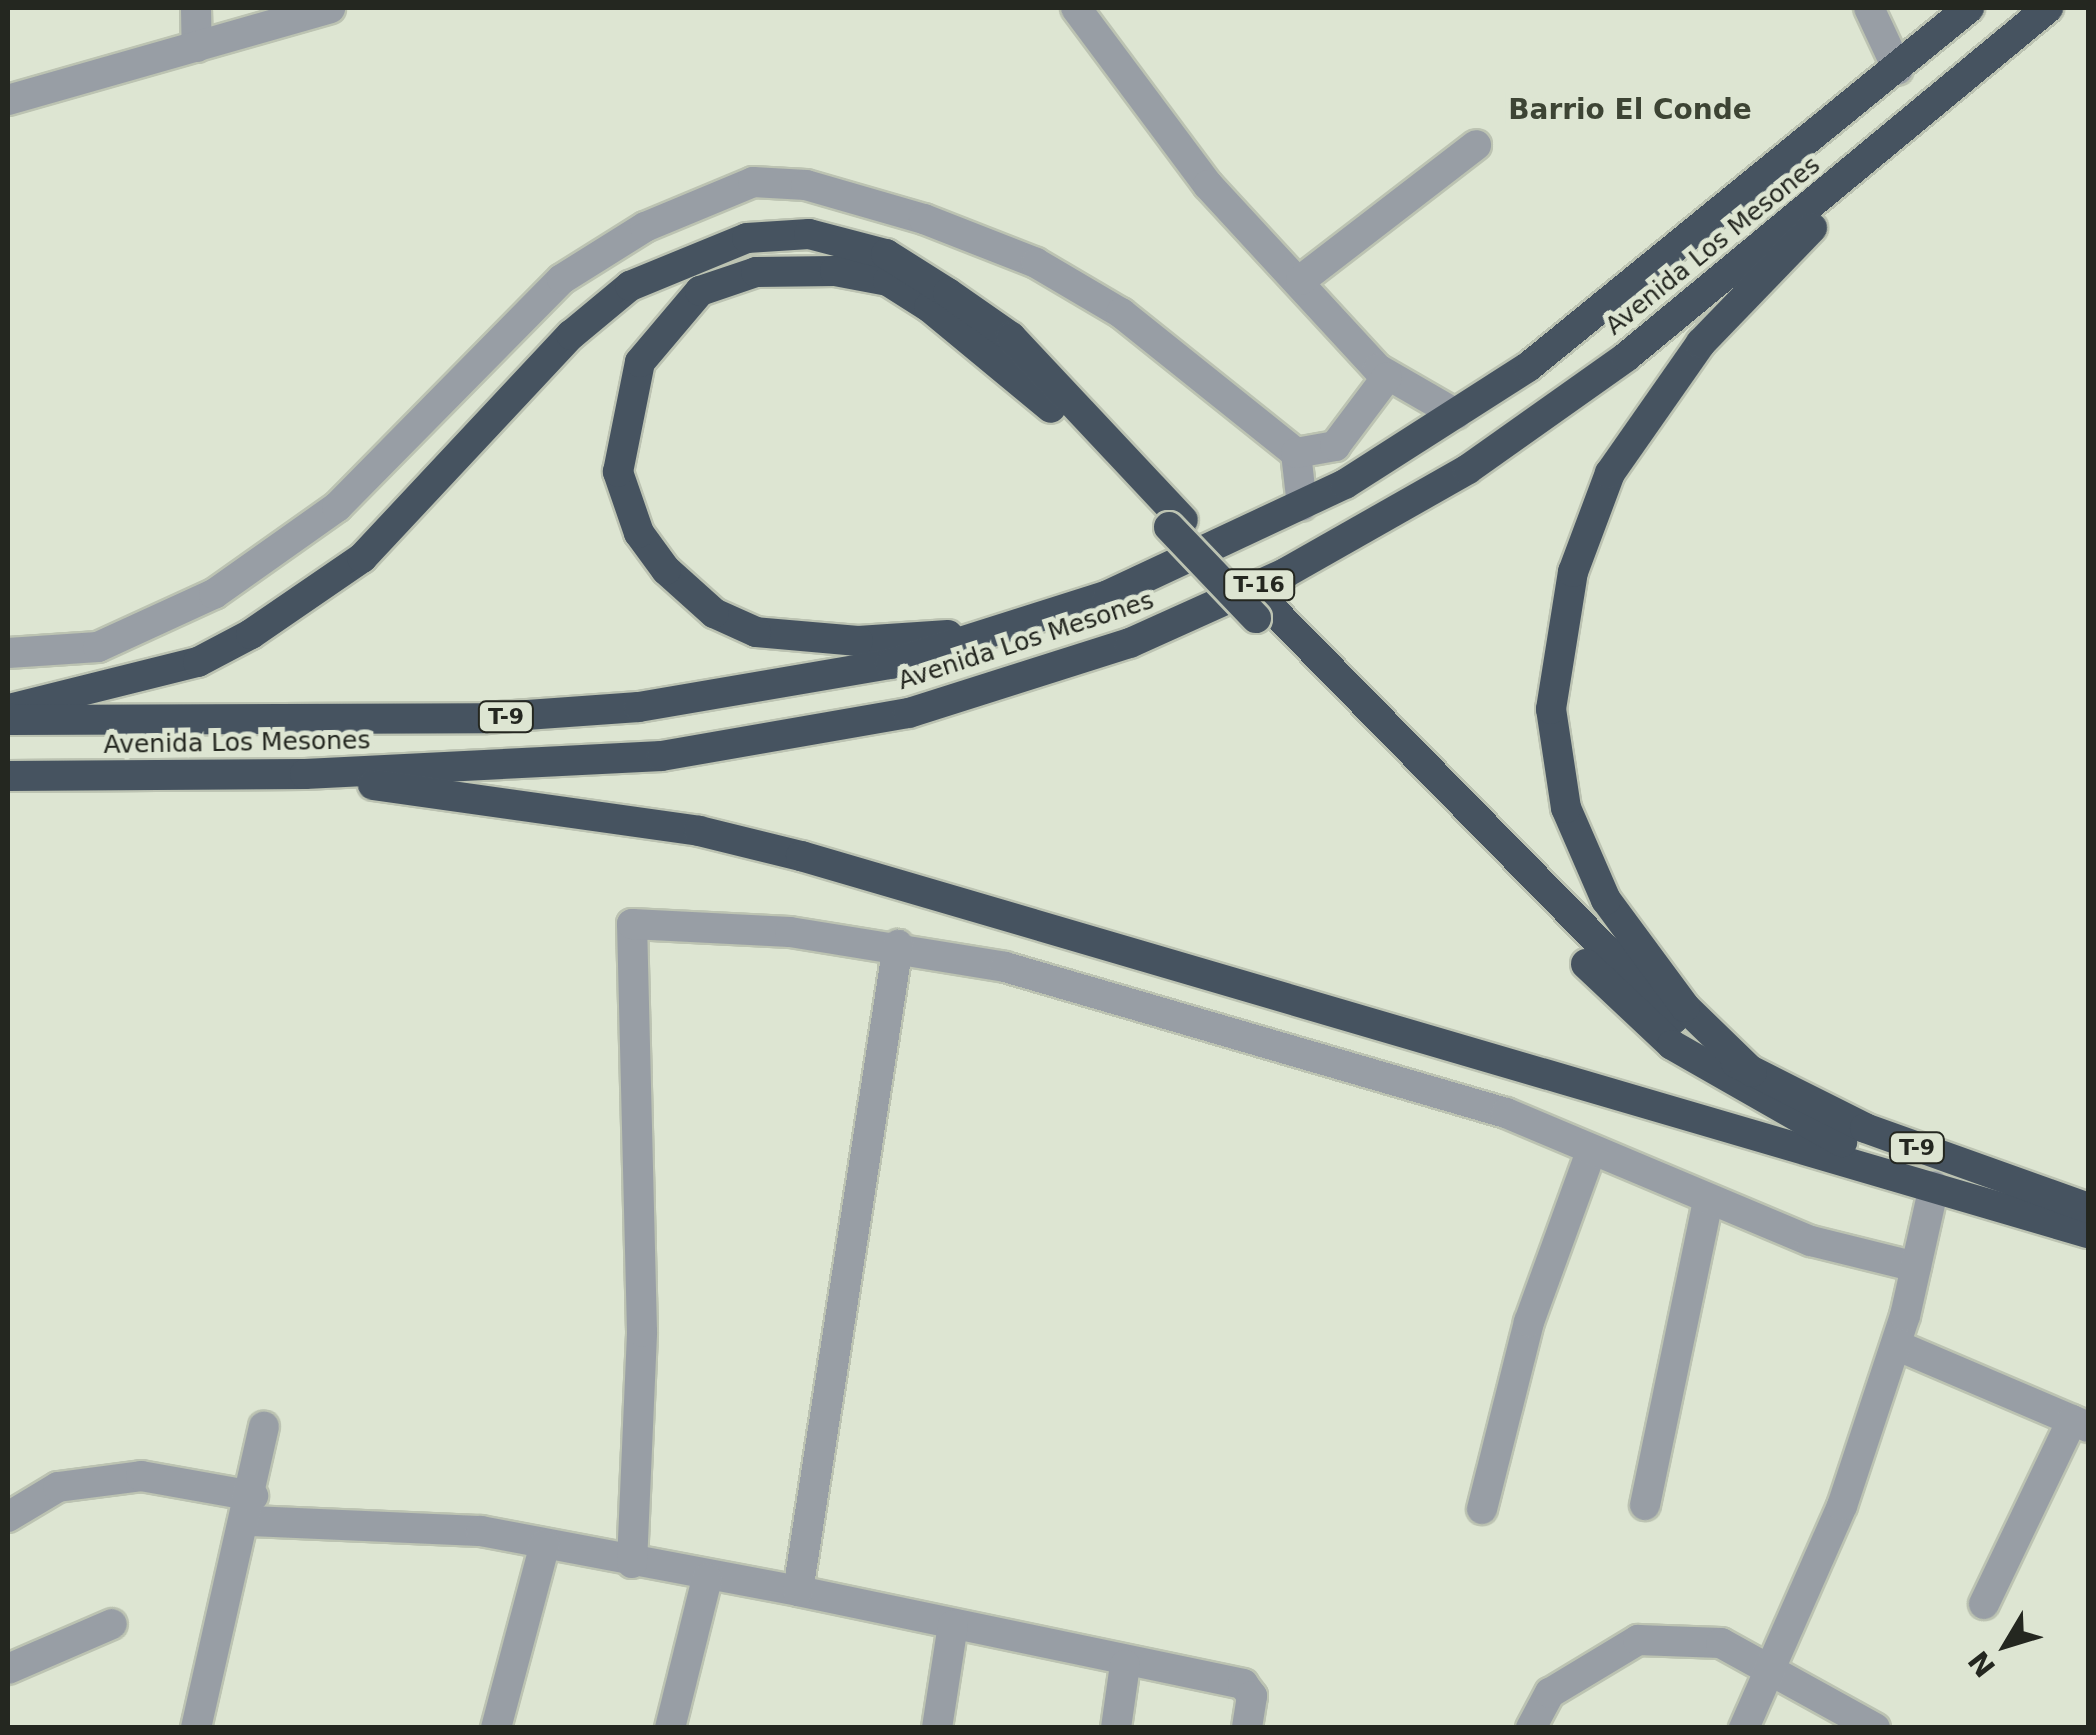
<!DOCTYPE html>
<html>
<head>
<meta charset="utf-8">
<style>
	body { margin:0 }
	#map { position:relative; width:2096px; height:1735px; overflow:hidden; background:#dde5d2; font-family:"DejaVu Sans",sans-serif }
	div>[style] { position:absolute }
	.roads { filter:drop-shadow(2px 0 #bcc3b2) drop-shadow(-2px 0 #bcc3b2) drop-shadow(0 2px #bcc3b2) drop-shadow(0 -2px #bcc3b2) }
	.minor>* { height:30px; margin:-15px; padding:0 15px; transform-origin:15px; border-radius:15px; background:#989ea5 }
	.highway>* { height:30px; margin:-15px; padding:0 15px; transform-origin:15px; border-radius:15px; background:#465360 }
	.bridges { filter:drop-shadow(2px 0 #bcc3b2) drop-shadow(-2px 0 #bcc3b2) drop-shadow(0 2px #bcc3b2) drop-shadow(0 -2px #bcc3b2) }
	.highway-bridge>* { height:30px; margin:-15px; padding:0 15px; transform-origin:15px; border-radius:15px; background:#465360 }
	span { translate:-50% -50%; white-space:nowrap; text-align:center; line-height:1.15; -webkit-text-stroke:10px #dde5d2; paint-order:stroke }
	.shield-label span { padding:2px 8px; background:#dde5d2; border:2px solid; border-radius:8px; -webkit-text-stroke-width:0 }
	.shield-label { font-size:22px; color:#242720; font-weight:700 }
	.street-label { font-size:25px; color:#242720 }
	.neighbourhood-label { font-size:28px; color:#3d4434; font-weight:700 }
	.frame { position:absolute; inset:0; border:10px solid #242720; pointer-events:none }
	.north { position:absolute; left:1956px; top:1595px; width:100px; height:100px; -webkit-text-stroke:8px #dde5d2; paint-order:stroke; rotate:232deg; font-size:28px; font-weight:700; line-height:40px; text-align:center; color:#242720 }
	.north::after { content:''; display:block; margin:auto; width:35px; height:45px; background:#242720; clip-path:polygon(50% 0,100% 100%,50% 72%,0 100%) }
</style>
</head>
<body>
<div id="map">
	<div class="roads">
		<div class="minor">
			<div style="left:196px;top:8px;width:39px;rotate:89deg"></div>
			<div style="left:1076px;top:8px;width:221px;rotate:53.3deg"></div>
			<div style="left:1208px;top:185px;width:251px;rotate:47.3deg"></div>
			<div style="left:1378px;top:369px;width:90px;rotate:30deg"></div>
			<div style="left:1869px;top:8px;width:68px;rotate:64.9deg"></div>
			<div style="left:8px;top:100px;width:335px;rotate:-15.9deg"></div>
			<div style="left:1301px;top:280px;width:221px;rotate:-37.6deg"></div>
			<div style="left:1296px;top:453px;width:53px;rotate:83.5deg"></div>
			<div style="left:8px;top:653px;width:90px;rotate:-3.8deg"></div>
			<div style="left:98px;top:647px;width:128px;rotate:-24.6deg"></div>
			<div style="left:214px;top:594px;width:151px;rotate:-35.3deg"></div>
			<div style="left:337px;top:507px;width:320px;rotate:-45.4deg"></div>
			<div style="left:562px;top:279px;width:98px;rotate:-32.1deg"></div>
			<div style="left:645px;top:227px;width:117px;rotate:-22.6deg"></div>
			<div style="left:753px;top:182px;width:53px;rotate:3.2deg"></div>
			<div style="left:806px;top:185px;width:123px;rotate:16.1deg"></div>
			<div style="left:924px;top:219px;width:120px;rotate:21.4deg"></div>
			<div style="left:1036px;top:263px;width:99px;rotate:30.5deg"></div>
			<div style="left:1121px;top:313px;width:224px;rotate:38.7deg"></div>
			<div style="left:1296px;top:453px;width:40px;rotate:-10deg"></div>
			<div style="left:1335px;top:446px;width:86px;rotate:-53deg"></div>
			<div style="left:1896px;top:1345px;width:209px;rotate:23.1deg"></div>
			<div style="left:1645px;top:1505px;width:309px;rotate:-78.3deg"></div>
			<div style="left:1482px;top:1509px;width:193px;rotate:-75.9deg"></div>
			<div style="left:1529px;top:1322px;width:179px;rotate:-70deg"></div>
			<div style="left:8px;top:1517px;width:58px;rotate:-31deg"></div>
			<div style="left:58px;top:1487px;width:84px;rotate:-7.5deg"></div>
			<div style="left:141px;top:1476px;width:114px;rotate:10.1deg"></div>
			<div style="left:249px;top:1521px;width:232px;rotate:2.5deg"></div>
			<div style="left:481px;top:1531px;width:323px;rotate:10.7deg"></div>
			<div style="left:798px;top:1591px;width:455px;rotate:11.8deg"></div>
			<div style="left:1243px;top:1684px;width:15px;rotate:53deg"></div>
			<div style="left:1252px;top:1696px;width:32px;rotate:99deg"></div>
			<div style="left:632px;top:1563px;width:231px;rotate:-87.5deg"></div>
			<div style="left:642px;top:1332px;width:408px;rotate:-91.4deg"></div>
			<div style="left:632px;top:924px;width:158px;rotate:2.9deg"></div>
			<div style="left:790px;top:932px;width:218px;rotate:9.2deg"></div>
			<div style="left:1005px;top:967px;width:522px;rotate:16.25deg"></div>
			<div style="left:1506px;top:1113px;width:331px;rotate:22.8deg"></div>
			<div style="left:1811px;top:1241px;width:108px;rotate:13.9deg"></div>
			<div style="left:798px;top:1591px;width:654px;rotate:-81.2deg"></div>
			<div style="left:1984px;top:1604px;width:204px;rotate:-64.4deg"></div>
			<div style="left:8px;top:1669px;width:113px;rotate:-23.4deg"></div>
			<div style="left:196px;top:1728px;width:309px;rotate:-77.3deg"></div>
			<div style="left:496px;top:1728px;width:190px;rotate:-75.1deg"></div>
			<div style="left:670px;top:1728px;width:154px;rotate:-76.1deg"></div>
			<div style="left:937px;top:1728px;width:104px;rotate:-81.2deg"></div>
			<div style="left:1116px;top:1728px;width:64px;rotate:-81.9deg"></div>
			<div style="left:1531px;top:1728px;width:40px;rotate:-62deg"></div>
			<div style="left:1550px;top:1693px;width:103px;rotate:-31.1deg"></div>
			<div style="left:1638px;top:1640px;width:83px;rotate:2.1deg"></div>
			<div style="left:1721px;top:1643px;width:176px;rotate:28.9deg"></div>
			<div style="left:1744px;top:1728px;width:243px;rotate:-66.2deg"></div>
			<div style="left:1842px;top:1506px;width:200px;rotate:-71.7deg"></div>
			<div style="left:1905px;top:1316px;width:133px;rotate:-77.4deg"></div>
		</div>
		<div class="highway">
			<div style="left:1272px;top:609px;width:574px;rotate:45.56deg"></div>
			<div style="left:948px;top:635px;width:90px;rotate:176.2deg"></div>
			<div style="left:858px;top:641px;width:102px;rotate:-175deg"></div>
			<div style="left:756px;top:632px;width:46px;rotate:-155.7deg"></div>
			<div style="left:714px;top:613px;width:64px;rotate:-138.1deg"></div>
			<div style="left:666px;top:570px;width:46px;rotate:-126.1deg"></div>
			<div style="left:639px;top:533px;width:65px;rotate:-109deg"></div>
			<div style="left:618px;top:472px;width:112px;rotate:-78.7deg"></div>
			<div style="left:640px;top:362px;width:93px;rotate:-49.8deg"></div>
			<div style="left:700px;top:291px;width:59px;rotate:-18.7deg"></div>
			<div style="left:756px;top:272px;width:79px;rotate:-0.7deg"></div>
			<div style="left:835px;top:271px;width:54px;rotate:10.7deg"></div>
			<div style="left:888px;top:281px;width:49px;rotate:32.4deg"></div>
			<div style="left:929px;top:307px;width:158px;rotate:39.6deg"></div>
			<div style="left:13px;top:708px;width:191px;rotate:-14deg"></div>
			<div style="left:198px;top:662px;width:60px;rotate:-27.8deg"></div>
			<div style="left:251px;top:634px;width:135px;rotate:-34.4deg"></div>
			<div style="left:362px;top:558px;width:306px;rotate:-46.9deg"></div>
			<div style="left:571px;top:335px;width:77px;rotate:-39.7deg"></div>
			<div style="left:630px;top:286px;width:126px;rotate:-22.3deg"></div>
			<div style="left:747px;top:238px;width:62px;rotate:-3.7deg"></div>
			<div style="left:809px;top:234px;width:80px;rotate:14.6deg"></div>
			<div style="left:886px;top:254px;width:73px;rotate:32.2deg"></div>
			<div style="left:948px;top:293px;width:77px;rotate:34.9deg"></div>
			<div style="left:1011px;top:337px;width:251px;rotate:46.8deg"></div>
			<div style="left:8px;top:720px;width:477px;rotate:-0.2deg"></div>
			<div style="left:485px;top:718px;width:154px;rotate:-4.1deg"></div>
			<div style="left:639px;top:707px;width:256px;rotate:-9.7deg"></div>
			<div style="left:891px;top:664px;width:228px;rotate:-17.6deg"></div>
			<div style="left:1108px;top:595px;width:262px;rotate:-25.1deg"></div>
			<div style="left:1345px;top:484px;width:217px;rotate:-32.6deg"></div>
			<div style="left:1528px;top:367px;width:569px;rotate:-39.15deg"></div>
			<div style="left:8px;top:776px;width:297px;rotate:-0.4deg"></div>
			<div style="left:305px;top:774px;width:357px;rotate:-2.9deg"></div>
			<div style="left:662px;top:756px;width:251px;rotate:-9.9deg"></div>
			<div style="left:909px;top:713px;width:232px;rotate:-17.6deg"></div>
			<div style="left:1130px;top:643px;width:172px;rotate:-24.3deg"></div>
			<div style="left:1287px;top:572px;width:208px;rotate:-29.6deg"></div>
			<div style="left:1468px;top:469px;width:194px;rotate:-35.3deg"></div>
			<div style="left:1626px;top:357px;width:548px;rotate:-39.59deg"></div>
			<div style="left:373px;top:785px;width:329px;rotate:8deg"></div>
			<div style="left:699px;top:831px;width:105px;rotate:13.8deg"></div>
			<div style="left:801px;top:856px;width:1341px;rotate:16.33deg"></div>
			<div style="left:1586px;top:964px;width:118px;rotate:43.3deg"></div>
			<div style="left:1672px;top:1045px;width:196px;rotate:29.7deg"></div>
			<div style="left:1736px;top:1063px;width:144px;rotate:26.7deg"></div>
			<div style="left:1865px;top:1128px;width:237px;rotate:19.7deg"></div>
			<div style="left:1752px;top:1072px;width:93px;rotate:-135.9deg"></div>
			<div style="left:1685px;top:1007px;width:133px;rotate:-126.4deg"></div>
			<div style="left:1606px;top:900px;width:100px;rotate:-113.5deg"></div>
			<div style="left:1566px;top:808px;width:100px;rotate:-98.6deg"></div>
			<div style="left:1551px;top:709px;width:139px;rotate:-80.9deg"></div>
			<div style="left:1573px;top:572px;width:106px;rotate:-69.5deg"></div>
			<div style="left:1610px;top:473px;width:159px;rotate:-55deg"></div>
			<div style="left:1701px;top:343px;width:160px;rotate:-46deg"></div>
		</div>
	</div>
	<div class="bridges">
		<div class="highway-bridge">
			<div style="left:1169px;top:527px;width:126px;rotate:46.3deg"></div>
		</div>
	</div>
	<div class="shield-label">
		<span style="left:1259px;top:585px">T-16</span>
		<span style="left:506px;top:717px">T-9</span>
		<span style="left:1917px;top:1148px">T-9</span>
	</div>
	<div class="street-label">
		<span style="left:1713px;top:246px;rotate:-39deg">Avenida Los Mesones</span>
		<span style="left:1026px;top:641px;rotate:-18deg">Avenida Los Mesones</span>
		<span style="left:237px;top:743px;rotate:-1deg">Avenida Los Mesones</span>
	</div>
	<div class="neighbourhood-label">
		<span style="left:1630px;top:110px">Barrio El Conde</span>
	</div>
	<div class="frame"></div>
	<div class="north">N</div>
</div>
</body>
</html>
